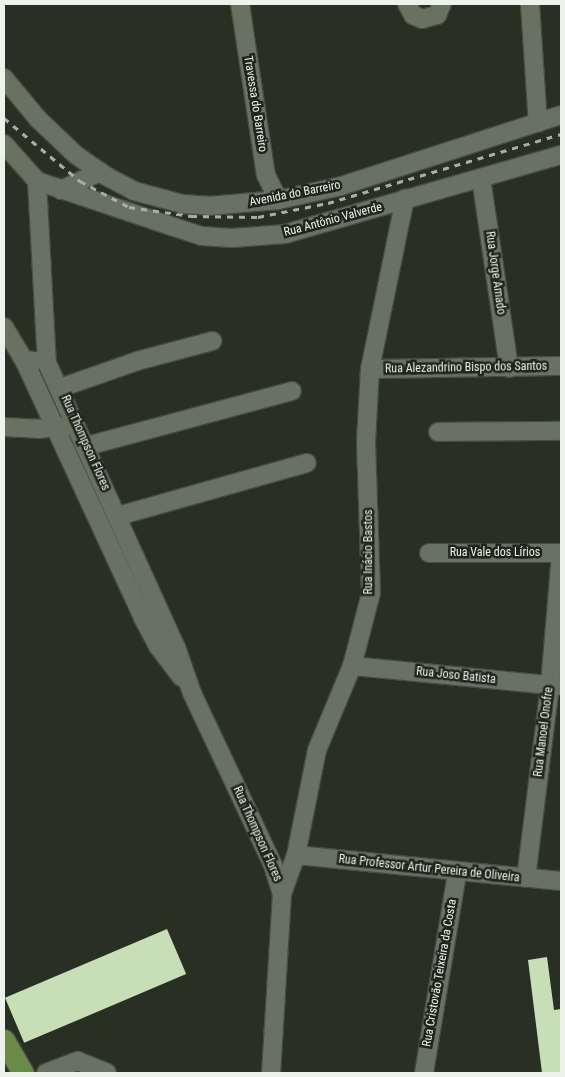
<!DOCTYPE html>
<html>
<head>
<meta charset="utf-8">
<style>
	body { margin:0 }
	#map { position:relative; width:565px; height:1077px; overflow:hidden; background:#292f23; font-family:"Roboto Condensed",sans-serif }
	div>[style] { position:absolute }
	.building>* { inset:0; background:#c8deb6; transform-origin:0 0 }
	.roads { filter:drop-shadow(1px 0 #464c41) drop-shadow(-1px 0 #464c41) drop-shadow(0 1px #464c41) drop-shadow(0 -1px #464c41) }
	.minor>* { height:18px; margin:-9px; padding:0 9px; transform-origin:9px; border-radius:9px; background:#697163 }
	.major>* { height:21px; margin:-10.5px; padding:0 10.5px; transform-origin:10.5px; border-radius:10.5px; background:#6a8b48 }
	.rail>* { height:3px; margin-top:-1.5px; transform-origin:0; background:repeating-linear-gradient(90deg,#a9aea5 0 6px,transparent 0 12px) }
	span { translate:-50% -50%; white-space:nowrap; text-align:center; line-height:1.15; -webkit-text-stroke:5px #1f251a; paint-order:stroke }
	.street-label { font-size:12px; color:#edf2ea }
	.frame { position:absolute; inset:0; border:5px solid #edf2ea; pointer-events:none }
</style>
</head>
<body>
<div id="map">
	<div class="building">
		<div style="left:167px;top:929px;width:49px;height:176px;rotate:67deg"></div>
		<div style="clip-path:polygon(547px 957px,554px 1010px,561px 1009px,561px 1073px,542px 1073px,528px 960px)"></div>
	</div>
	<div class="roads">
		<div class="minor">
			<div style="left:240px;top:4px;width:173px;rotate:81.4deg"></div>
			<div style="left:266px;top:175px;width:28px;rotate:64deg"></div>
			<div style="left:407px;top:4px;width:13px;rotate:61deg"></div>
			<div style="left:413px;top:15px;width:10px;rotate:24deg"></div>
			<div style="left:422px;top:19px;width:16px;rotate:-15deg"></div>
			<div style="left:437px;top:15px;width:12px;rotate:-66deg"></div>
			<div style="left:530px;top:4px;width:119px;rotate:86.2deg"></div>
			<div style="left:4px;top:78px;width:53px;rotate:50.3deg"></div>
			<div style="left:38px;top:119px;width:52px;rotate:43.5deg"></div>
			<div style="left:76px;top:155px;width:37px;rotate:35deg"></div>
			<div style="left:106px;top:176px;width:32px;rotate:28deg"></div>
			<div style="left:134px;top:191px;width:51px;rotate:14.9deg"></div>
			<div style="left:183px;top:204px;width:26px;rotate:4deg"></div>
			<div style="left:209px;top:206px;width:69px;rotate:-5deg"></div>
			<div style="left:278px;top:200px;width:65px;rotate:-12.5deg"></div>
			<div style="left:341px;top:186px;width:231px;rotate:-17.9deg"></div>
			<div style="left:4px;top:144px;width:50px;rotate:48.3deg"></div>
			<div style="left:37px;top:181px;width:145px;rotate:18.6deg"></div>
			<div style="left:174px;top:227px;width:29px;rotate:18deg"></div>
			<div style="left:202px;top:236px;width:30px;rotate:4deg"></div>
			<div style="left:232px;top:238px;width:53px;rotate:-4.3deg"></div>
			<div style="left:285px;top:234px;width:287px;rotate:-16deg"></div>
			<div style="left:481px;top:178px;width:192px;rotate:81.6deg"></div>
			<div style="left:37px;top:181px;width:182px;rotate:86.9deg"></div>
			<div style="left:47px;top:363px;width:312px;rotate:65.6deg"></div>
			<div style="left:176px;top:647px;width:49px;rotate:70.8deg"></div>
			<div style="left:192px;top:693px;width:190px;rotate:64.8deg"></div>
			<div style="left:273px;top:865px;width:30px;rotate:73deg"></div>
			<div style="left:282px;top:894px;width:179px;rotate:93.5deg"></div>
			<div style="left:61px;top:190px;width:43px;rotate:-24.8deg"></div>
			<div style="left:4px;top:327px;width:39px;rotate:59deg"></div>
			<div style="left:24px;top:360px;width:11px;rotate:5deg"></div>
			<div style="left:24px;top:360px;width:284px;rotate:65.2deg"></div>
			<div style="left:143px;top:618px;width:32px;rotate:62deg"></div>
			<div style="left:158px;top:646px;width:39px;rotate:53deg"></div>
			<div style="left:370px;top:369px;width:191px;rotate:-0.9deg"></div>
			<div style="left:60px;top:388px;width:82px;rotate:-19.3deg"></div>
			<div style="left:137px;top:361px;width:78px;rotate:-14.9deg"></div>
			<div style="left:4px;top:427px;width:34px;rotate:3deg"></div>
			<div style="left:38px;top:429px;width:29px;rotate:-6deg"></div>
			<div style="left:438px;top:432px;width:123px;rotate:-0.5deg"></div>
			<div style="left:87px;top:446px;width:212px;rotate:-15deg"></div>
			<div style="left:118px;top:516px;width:196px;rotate:-15.7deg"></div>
			<div style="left:429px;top:553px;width:132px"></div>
			<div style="left:352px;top:666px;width:209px;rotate:5.5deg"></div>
			<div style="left:296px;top:855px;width:266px;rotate:5.6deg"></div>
			<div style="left:526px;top:878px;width:194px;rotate:-82.9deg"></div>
			<div style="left:550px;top:685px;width:130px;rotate:-85.2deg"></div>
			<div style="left:282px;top:894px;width:41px;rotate:-70.3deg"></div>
			<div style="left:296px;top:855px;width:107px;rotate:-78.7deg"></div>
			<div style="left:317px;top:750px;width:91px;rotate:-67.4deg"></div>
			<div style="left:352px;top:666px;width:75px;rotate:-75.4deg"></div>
			<div style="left:371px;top:593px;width:151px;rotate:-91.9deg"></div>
			<div style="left:366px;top:442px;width:73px;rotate:-86.9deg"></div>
			<div style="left:370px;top:369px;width:174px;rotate:-78.4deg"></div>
			<div style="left:46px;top:1073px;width:34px;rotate:-21deg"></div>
			<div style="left:78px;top:1061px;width:31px;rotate:22deg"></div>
			<div style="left:424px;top:1073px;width:203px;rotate:-80.6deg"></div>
		</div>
		<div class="major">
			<div style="left:4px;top:1040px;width:38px;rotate:60deg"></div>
		</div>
	</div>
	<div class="rail">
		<div style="left:4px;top:118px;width:99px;rotate:39.7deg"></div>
		<div style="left:80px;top:181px;width:55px;rotate:28deg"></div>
		<div style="left:129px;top:207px;width:63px;rotate:8.3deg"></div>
		<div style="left:191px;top:216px;width:67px;rotate:0.9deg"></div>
		<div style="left:258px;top:217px;width:71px;rotate:-11.3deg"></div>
		<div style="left:328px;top:203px;width:243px;rotate:-16.5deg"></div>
	</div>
	<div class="street-label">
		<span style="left:255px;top:104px;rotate:81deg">Travessa do Barreiro</span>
		<span style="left:295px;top:194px;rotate:-11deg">Avenida do Barreiro</span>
		<span style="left:333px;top:220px;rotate:-15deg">Rua Antônio Valverde</span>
		<span style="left:495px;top:273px;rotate:82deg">Rua Jorge Amado</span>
		<span style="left:466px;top:368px;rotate:-1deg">Rua Alezandrino Bispo dos Santos</span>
		<span style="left:85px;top:443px;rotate:66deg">Rua Thompson Flores</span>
		<span style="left:369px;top:552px;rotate:-90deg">Rua Inácio Bastos</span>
		<span style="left:495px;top:553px">Rua Vale dos Lírios</span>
		<span style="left:456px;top:676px;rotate:6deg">Rua Joso Batista</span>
		<span style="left:544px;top:732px;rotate:-83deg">Rua Manoel Onofre</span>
		<span style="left:257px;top:834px;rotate:66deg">Rua Thompson Flores</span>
		<span style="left:429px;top:869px;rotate:6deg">Rua Professor Artur Pereira de Oliveira</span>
		<span style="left:440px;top:973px;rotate:-80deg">Rua Cristovão Teixeira da Costa</span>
	</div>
	<div class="frame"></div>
</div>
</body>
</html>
